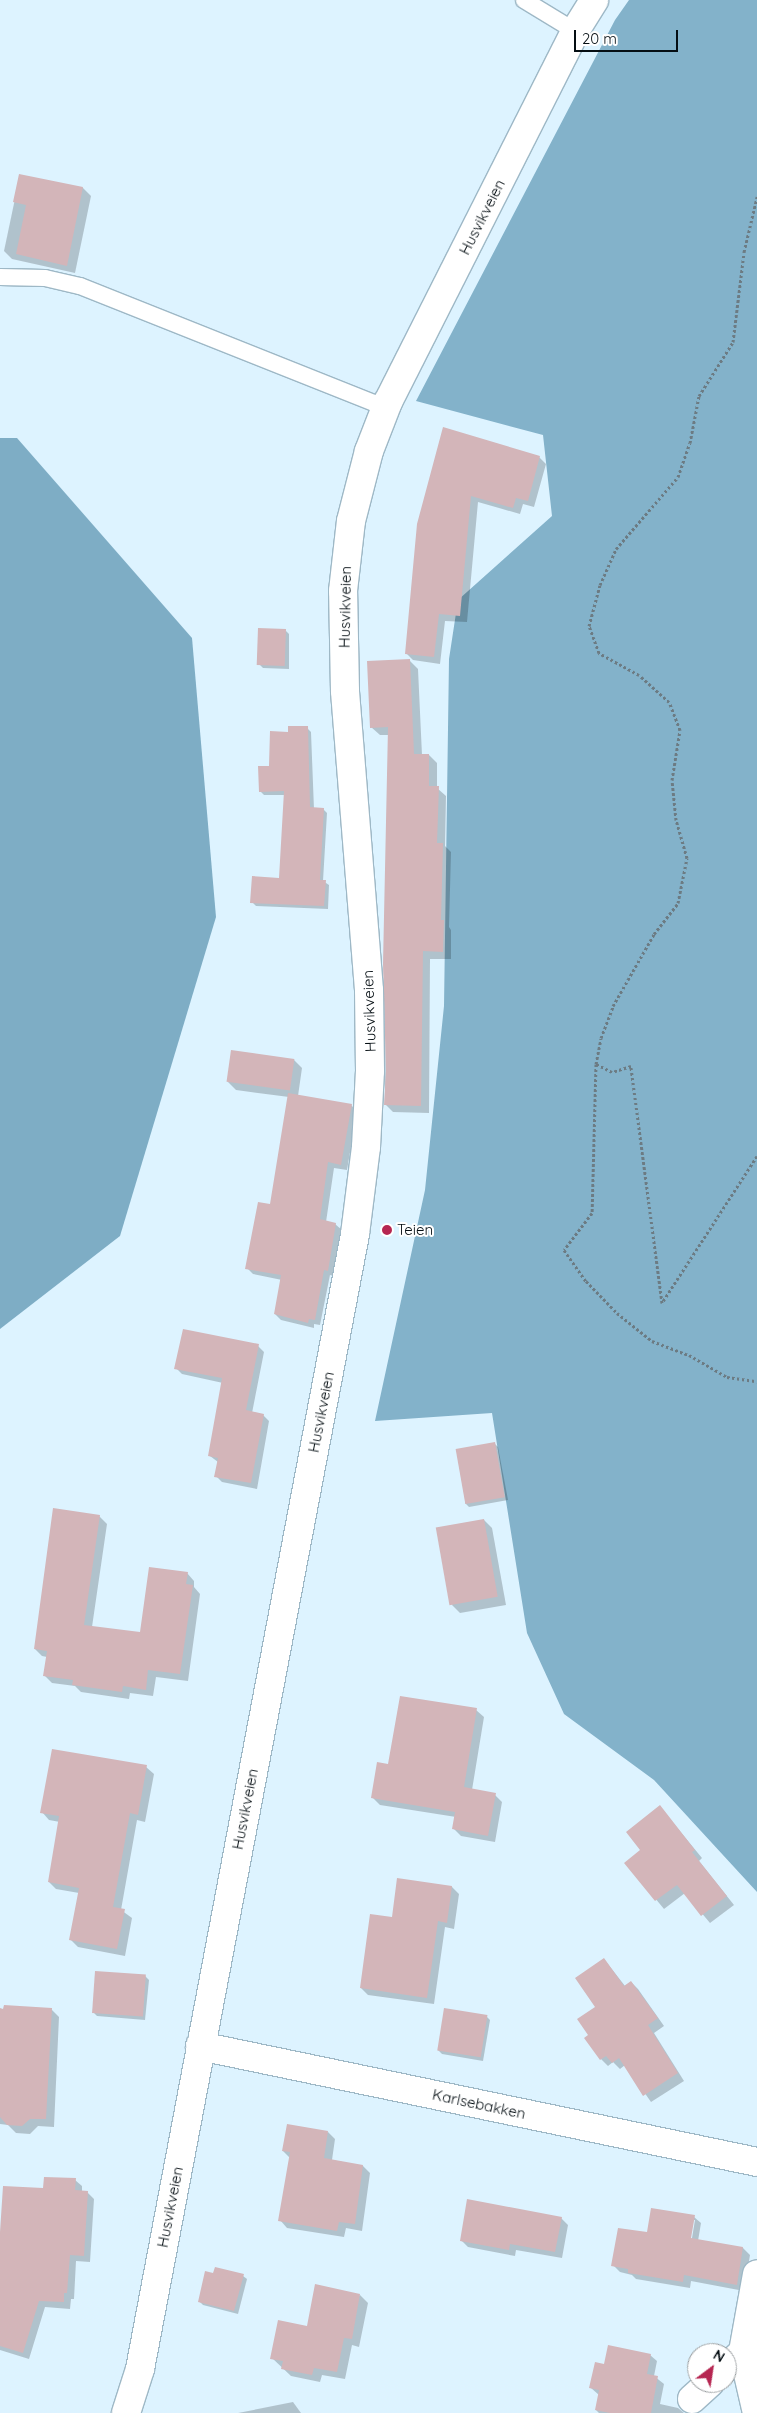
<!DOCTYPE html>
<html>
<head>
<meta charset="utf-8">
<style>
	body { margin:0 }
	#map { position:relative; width:757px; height:2413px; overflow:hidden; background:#ddf3ff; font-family:Quicksand,sans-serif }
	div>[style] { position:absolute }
	.forest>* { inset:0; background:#83b2ca }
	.water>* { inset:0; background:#7eadc5 }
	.shadow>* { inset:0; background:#0003 }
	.building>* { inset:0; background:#d3b5b9; transform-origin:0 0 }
	.path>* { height:3px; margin-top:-1.5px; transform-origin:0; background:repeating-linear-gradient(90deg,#6c7b83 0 2.5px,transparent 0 5px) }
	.roads { filter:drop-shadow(1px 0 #9eb8c6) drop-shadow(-1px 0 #9eb8c6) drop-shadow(0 1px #9eb8c6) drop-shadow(0 -1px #9eb8c6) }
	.lane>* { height:16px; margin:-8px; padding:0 8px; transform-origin:8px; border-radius:8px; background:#fff }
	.street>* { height:28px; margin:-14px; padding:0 14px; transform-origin:14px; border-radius:14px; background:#fff }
	.secondary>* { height:28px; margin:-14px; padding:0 14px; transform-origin:14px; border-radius:14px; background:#fff }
	.dots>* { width:14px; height:14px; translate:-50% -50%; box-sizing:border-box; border:2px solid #fff; border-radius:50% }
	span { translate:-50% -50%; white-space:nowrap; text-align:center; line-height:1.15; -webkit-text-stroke:4px #fff; paint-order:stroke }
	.street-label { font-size:15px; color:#050e13 }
	.poi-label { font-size:15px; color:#050e13 }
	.left { translate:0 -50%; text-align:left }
	.north { position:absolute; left:687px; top:2343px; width:50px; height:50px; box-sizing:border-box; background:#fff; border:1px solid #9b9fa1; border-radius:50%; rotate:31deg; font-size:14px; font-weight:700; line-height:20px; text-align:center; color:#050e13 }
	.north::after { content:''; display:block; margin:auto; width:18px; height:22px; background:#b62651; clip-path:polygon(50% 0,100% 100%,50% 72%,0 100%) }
	.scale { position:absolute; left:574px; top:30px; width:104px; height:22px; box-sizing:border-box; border:2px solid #050e13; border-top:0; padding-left:6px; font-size:15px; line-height:18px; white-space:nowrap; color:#050e13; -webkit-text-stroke:4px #fff; paint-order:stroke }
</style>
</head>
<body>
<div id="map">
	<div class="forest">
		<div style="clip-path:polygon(629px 0,757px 0,757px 1892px,654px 1780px,564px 1714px,527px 1633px,492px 1413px,375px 1421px,425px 1190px,444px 1006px,449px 659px,458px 600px,552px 516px,543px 435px,416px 401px,615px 20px)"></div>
	</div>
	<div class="water">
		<div style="clip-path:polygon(0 438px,17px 438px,192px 638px,216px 917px,120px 1236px,0 1329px)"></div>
	</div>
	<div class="shadow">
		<div style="clip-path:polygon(20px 175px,83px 188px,91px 196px,75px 273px,12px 259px,4px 251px)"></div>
		<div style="clip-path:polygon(539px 457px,546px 464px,534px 507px,523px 504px,520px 514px,478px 502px,467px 622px,445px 621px,440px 664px,413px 660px,406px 653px,418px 525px)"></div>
		<div style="clip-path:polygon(285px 630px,289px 634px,289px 669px,263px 668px,259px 664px)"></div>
		<div style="clip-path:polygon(410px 661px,418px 669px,422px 755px,429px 755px,437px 763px,437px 788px,446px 796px,445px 846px,451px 852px,449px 927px,451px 930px,451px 959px,430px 959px,429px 1113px,393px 1112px,385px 1104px,389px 735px,380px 735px,371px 727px)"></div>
		<div style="clip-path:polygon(307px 728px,311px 732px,314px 809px,323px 809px,327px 813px,323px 881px,329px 885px,328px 909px,256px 906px,252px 902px,280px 879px,285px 795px,264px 795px,260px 791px,289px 733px)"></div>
		<div style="clip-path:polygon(294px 1060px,302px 1068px,298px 1096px,351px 1105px,357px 1111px,347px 1170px,334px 1168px,326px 1222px,335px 1224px,342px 1230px,334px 1276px,330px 1275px,320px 1325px,314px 1324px,314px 1328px,281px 1320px,275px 1314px,282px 1280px,253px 1274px,247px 1268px,272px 1206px,289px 1097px,236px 1090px,228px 1082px)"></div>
		<div style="clip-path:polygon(258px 1346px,264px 1352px,252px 1413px,263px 1415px,269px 1421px,257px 1489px,222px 1482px,216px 1476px,218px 1462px,210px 1456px,223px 1383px,182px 1374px,176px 1368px)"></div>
		<div style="clip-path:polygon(494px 1443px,498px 1447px,508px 1500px,469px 1507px,465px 1503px)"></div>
		<div style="clip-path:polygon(99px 1516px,107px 1524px,92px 1627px,141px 1634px,187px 1573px,194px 1581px,194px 1587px,200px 1594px,188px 1681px,156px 1677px,153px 1696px,130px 1693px,129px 1699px,81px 1692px,75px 1686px,52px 1683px,44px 1675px,47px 1657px,42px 1656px,35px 1649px)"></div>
		<div style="clip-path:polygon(484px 1520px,492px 1528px,506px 1605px,460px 1613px,452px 1605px)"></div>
		<div style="clip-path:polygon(476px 1710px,484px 1717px,472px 1790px,495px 1795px,502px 1802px,495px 1842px,461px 1836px,453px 1828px,456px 1817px,380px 1805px,373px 1798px,389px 1766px)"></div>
		<div style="clip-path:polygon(146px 1767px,154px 1774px,145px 1822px,137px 1820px,121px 1910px,132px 1918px,125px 1956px,78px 1947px,71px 1940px,79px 1893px,56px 1889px,49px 1882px,60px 1822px,49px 1820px,42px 1812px)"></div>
		<div style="clip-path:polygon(660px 1807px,702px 1858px,699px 1861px,734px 1905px,710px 1923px,685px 1893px,664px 1909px,626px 1863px,642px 1850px)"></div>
		<div style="clip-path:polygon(398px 1879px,452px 1887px,459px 1894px,454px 1929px,445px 1927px,434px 2004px,368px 1995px,361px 1988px,393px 1919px)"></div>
		<div style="clip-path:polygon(604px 1959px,625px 1986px,631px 1982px,638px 1989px,664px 2026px,654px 2033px,684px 2081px,651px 2102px,625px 2065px,620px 2069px,613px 2062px,608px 2066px,601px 2059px,590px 2035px,597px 2007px)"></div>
		<div style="clip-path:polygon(145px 1976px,149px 1980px,145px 2020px,97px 2016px,93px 2012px)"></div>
		<div style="clip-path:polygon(51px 2009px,59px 2017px,54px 2127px,38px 2126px,30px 2134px,16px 2133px,8px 2125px,0 2124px,0 2010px)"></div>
		<div style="clip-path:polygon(486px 2016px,490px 2020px,483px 2061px,442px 2054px,438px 2050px)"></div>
		<div style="clip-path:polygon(328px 2132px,335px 2139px,332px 2160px,363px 2166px,370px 2173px,362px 2231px,346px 2228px,344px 2237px,287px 2228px,280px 2220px,290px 2158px,283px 2151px)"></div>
		<div style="clip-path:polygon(75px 2180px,82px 2186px,82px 2192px,87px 2192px,94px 2199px,90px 2262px,76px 2261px,74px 2299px,71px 2299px,70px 2309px,45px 2307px,29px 2359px,0 2350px,0 2255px,44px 2189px)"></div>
		<div style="clip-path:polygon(evenodd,694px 2217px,701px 2223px,698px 2241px,743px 2248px,750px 2255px,744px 2291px,691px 2281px,690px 2288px,636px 2279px,632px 2275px,620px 2272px,613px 2265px,694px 2217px,693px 2220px,695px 2220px,691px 2244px,688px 2244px,693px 2220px)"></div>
		<div style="clip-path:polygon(561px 2218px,568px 2225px,562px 2258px,516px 2250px,515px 2256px,468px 2247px,461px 2240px)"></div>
		<div style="clip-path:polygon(243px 2276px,247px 2279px,238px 2314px,203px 2305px,199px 2301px)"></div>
		<div style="clip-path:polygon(360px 2295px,368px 2303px,359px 2347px,352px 2345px,345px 2379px,322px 2375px,320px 2382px,291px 2376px,272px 2358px,308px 2327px)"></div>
		<div style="clip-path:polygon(650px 2355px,657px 2361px,654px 2376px,664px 2384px,660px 2404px,678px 2408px,684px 2413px,599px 2413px,596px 2410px,599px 2395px,591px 2388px,605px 2366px)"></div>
		<div style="clip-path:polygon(293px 2402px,301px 2413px,238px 2413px)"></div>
	</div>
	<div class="building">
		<div style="clip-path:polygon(19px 174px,83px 187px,67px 266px,16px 254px,26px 205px,13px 202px)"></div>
		<div style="clip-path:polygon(443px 427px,540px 456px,528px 501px,516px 498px,513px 508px,471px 496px,460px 616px,439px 614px,434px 657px,405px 654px,417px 524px)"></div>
		<div style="left:258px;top:628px;width:28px;height:37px;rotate:2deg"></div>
		<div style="clip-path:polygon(410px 659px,414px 754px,429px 754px,429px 786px,439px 786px,437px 843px,443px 843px,441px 920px,444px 920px,443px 952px,423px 951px,421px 1106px,384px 1105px,386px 1071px,383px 964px,388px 727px,370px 728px,367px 661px)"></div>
		<div style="clip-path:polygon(288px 726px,308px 726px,310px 807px,324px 808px,320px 880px,326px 880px,324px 906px,250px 903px,252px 876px,279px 878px,284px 791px,259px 792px,258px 766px,269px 766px,270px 731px,288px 732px)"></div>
		<div style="left:231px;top:1050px;width:64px;height:32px;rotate:8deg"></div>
		<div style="clip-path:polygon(288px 1093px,352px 1104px,341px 1165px,328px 1162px,320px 1219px,336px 1223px,328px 1271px,324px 1270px,315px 1320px,309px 1319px,308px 1323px,274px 1314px,281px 1275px,245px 1269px,258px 1202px,270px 1204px)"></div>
		<div style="clip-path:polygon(183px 1329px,259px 1344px,246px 1410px,264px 1414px,251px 1483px,214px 1477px,218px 1458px,208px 1456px,222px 1378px,174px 1369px)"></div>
		<div style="left:495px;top:1442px;width:56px;height:40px;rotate:80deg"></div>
		<div style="clip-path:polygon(53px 1508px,100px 1515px,84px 1625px,140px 1632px,149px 1567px,188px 1572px,186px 1584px,193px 1585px,180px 1674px,148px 1670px,146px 1690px,123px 1686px,122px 1692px,72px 1685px,73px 1680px,43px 1676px,47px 1651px,34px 1649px)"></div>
		<div style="left:484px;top:1519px;width:79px;height:49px;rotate:80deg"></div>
		<div style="clip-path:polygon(400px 1696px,477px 1708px,464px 1787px,496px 1793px,488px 1836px,452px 1829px,455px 1812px,371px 1798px,377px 1762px,388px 1764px)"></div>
		<div style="clip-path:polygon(52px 1749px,147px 1765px,138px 1815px,130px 1813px,113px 1907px,125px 1909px,117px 1949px,69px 1940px,79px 1888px,48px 1882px,59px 1816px,40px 1813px)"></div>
		<div style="clip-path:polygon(660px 1805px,695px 1850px,692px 1852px,727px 1896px,701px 1916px,677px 1885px,655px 1901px,624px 1863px,640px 1850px,626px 1832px)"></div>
		<div style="clip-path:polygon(397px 1878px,452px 1886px,447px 1923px,438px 1921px,427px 1998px,360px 1988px,370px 1914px,392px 1917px)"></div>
		<div style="clip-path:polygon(604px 1958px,624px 1986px,631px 1981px,658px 2018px,648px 2025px,678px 2073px,643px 2096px,619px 2058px,612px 2063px,606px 2056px,600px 2060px,584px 2038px,588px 2035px,577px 2019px,595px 2007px,575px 1978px)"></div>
		<div style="left:95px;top:1971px;width:51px;height:42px;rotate:4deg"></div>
		<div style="clip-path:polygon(4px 2005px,52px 2008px,46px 2119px,30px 2119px,22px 2126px,7px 2125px,0 2117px,0 2008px,3px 2009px)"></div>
		<div style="left:444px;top:2008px;width:44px;height:43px;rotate:9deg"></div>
		<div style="clip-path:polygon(287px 2124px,328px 2131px,324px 2158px,363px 2165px,355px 2224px,339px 2222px,337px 2231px,278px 2221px,290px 2152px,282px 2151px)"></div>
		<div style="clip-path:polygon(44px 2177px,76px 2178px,75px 2190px,88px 2191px,84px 2256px,70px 2255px,67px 2293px,64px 2293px,64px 2302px,39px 2301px,23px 2353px,0 2346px,0 2232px,3px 2186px,43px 2188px)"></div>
		<div style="clip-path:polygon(467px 2199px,562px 2217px,555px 2252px,510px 2244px,509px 2250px,460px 2241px)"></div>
		<div style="clip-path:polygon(651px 2208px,695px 2215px,691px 2238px,743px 2247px,737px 2285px,684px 2275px,683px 2282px,628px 2273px,628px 2269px,611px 2266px,618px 2228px,647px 2232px)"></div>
		<div style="clip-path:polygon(215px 2267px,244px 2274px,234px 2311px,198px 2302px,205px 2271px,213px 2273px)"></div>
		<div style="clip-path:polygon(315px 2284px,360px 2294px,352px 2339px,344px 2338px,337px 2372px,314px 2368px,312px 2375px,281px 2369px,283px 2361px,270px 2359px,278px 2320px,307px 2326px)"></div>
		<div style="clip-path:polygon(608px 2345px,651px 2354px,647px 2374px,658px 2376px,651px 2413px,610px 2413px,595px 2410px,599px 2390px,589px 2388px,595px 2362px,604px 2364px)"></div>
	</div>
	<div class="path">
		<div style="left:596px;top:1064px;width:26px;rotate:-79deg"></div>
		<div style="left:601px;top:1038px;width:34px;rotate:-69deg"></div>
		<div style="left:613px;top:1006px;width:83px;rotate:-60.3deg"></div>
		<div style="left:654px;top:934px;width:39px;rotate:-52deg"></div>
		<div style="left:678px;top:903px;width:46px;rotate:-78.7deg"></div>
		<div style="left:687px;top:858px;width:40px;rotate:-106deg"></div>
		<div style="left:676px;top:820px;width:40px;rotate:-95.7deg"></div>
		<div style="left:672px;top:780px;width:51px;rotate:-80.9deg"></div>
		<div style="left:680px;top:730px;width:30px;rotate:-111deg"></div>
		<div style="left:669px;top:702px;width:40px;rotate:-138deg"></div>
		<div style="left:639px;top:675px;width:46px;rotate:-151.2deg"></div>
		<div style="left:599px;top:653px;width:29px;rotate:-110deg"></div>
		<div style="left:589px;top:626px;width:42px;rotate:-75deg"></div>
		<div style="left:600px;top:585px;width:39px;rotate:-66deg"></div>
		<div style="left:616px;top:549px;width:95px;rotate:-49.3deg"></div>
		<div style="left:678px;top:477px;width:36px;rotate:-71deg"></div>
		<div style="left:690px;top:443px;width:48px;rotate:-79.2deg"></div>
		<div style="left:699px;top:396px;width:64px;rotate:-57.8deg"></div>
		<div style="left:733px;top:342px;width:91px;rotate:-83deg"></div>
		<div style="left:744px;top:252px;width:57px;rotate:-76.7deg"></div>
		<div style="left:757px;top:1156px;width:175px;rotate:122.9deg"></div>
		<div style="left:662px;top:1303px;width:239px;rotate:-97.5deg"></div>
		<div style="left:631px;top:1066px;width:20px;rotate:162deg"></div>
		<div style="left:612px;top:1072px;width:18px;rotate:-153deg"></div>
		<div style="left:596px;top:1064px;width:149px;rotate:91.5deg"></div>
		<div style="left:592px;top:1213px;width:46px;rotate:127.1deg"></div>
		<div style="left:564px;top:1250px;width:38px;rotate:55deg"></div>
		<div style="left:586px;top:1281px;width:45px;rotate:45.9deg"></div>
		<div style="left:617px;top:1313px;width:45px;rotate:38.7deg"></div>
		<div style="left:652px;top:1341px;width:40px;rotate:21deg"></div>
		<div style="left:689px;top:1355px;width:44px;rotate:30.1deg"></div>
		<div style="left:727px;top:1377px;width:30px;rotate:8deg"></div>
	</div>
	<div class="roads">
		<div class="lane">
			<div style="left:524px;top:0;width:60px;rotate:31.3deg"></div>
			<div style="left:0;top:277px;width:45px;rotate:1.3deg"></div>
			<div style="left:45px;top:278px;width:36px;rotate:13deg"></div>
			<div style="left:80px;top:286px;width:316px;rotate:21.7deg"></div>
			<div style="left:374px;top:403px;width:14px;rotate:-4deg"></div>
		</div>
		<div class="street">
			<div style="left:200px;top:2046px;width:569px;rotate:11.76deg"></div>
			<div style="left:743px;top:2352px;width:63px;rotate:77.1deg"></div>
			<div style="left:727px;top:2367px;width:22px;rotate:-43deg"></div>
			<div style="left:743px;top:2352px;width:79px;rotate:-79.8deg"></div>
			<div style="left:692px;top:2399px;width:24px;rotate:-42deg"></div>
		</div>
		<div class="secondary">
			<div style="left:126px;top:2413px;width:46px;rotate:-72.3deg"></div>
			<div style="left:140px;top:2369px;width:1155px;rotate:-79.27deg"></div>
			<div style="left:355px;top:1234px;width:88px;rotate:-82.8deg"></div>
			<div style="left:366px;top:1147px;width:76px;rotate:-87deg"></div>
			<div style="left:370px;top:1071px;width:81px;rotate:-90.7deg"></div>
			<div style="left:369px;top:990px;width:300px;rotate:-94.6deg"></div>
			<div style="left:345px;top:691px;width:100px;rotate:-91.1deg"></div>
			<div style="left:343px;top:591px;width:70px;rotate:-83.5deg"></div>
			<div style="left:351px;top:521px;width:72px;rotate:-75.6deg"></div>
			<div style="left:369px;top:451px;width:53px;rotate:-68.8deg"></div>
			<div style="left:388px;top:402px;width:415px;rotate:-63.2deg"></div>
			<div style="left:575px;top:31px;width:36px;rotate:-58deg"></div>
		</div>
	</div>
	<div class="dots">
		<div style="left:387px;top:1230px;background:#b62651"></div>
	</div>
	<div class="street-label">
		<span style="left:482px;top:217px;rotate:-63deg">Husvikveien</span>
		<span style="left:345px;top:607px;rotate:-89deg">Husvikveien</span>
		<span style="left:369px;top:1011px;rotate:-92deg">Husvikveien</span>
		<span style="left:321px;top:1412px;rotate:-79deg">Husvikveien</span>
		<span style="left:245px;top:1809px;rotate:-79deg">Husvikveien</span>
		<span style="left:479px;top:2104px;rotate:12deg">Karlsebakken</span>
		<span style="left:170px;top:2207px;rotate:-79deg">Husvikveien</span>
	</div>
	<div class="poi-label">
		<span class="left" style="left:397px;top:1230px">Teien</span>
	</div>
	<div class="north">N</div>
	<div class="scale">20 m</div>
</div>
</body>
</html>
